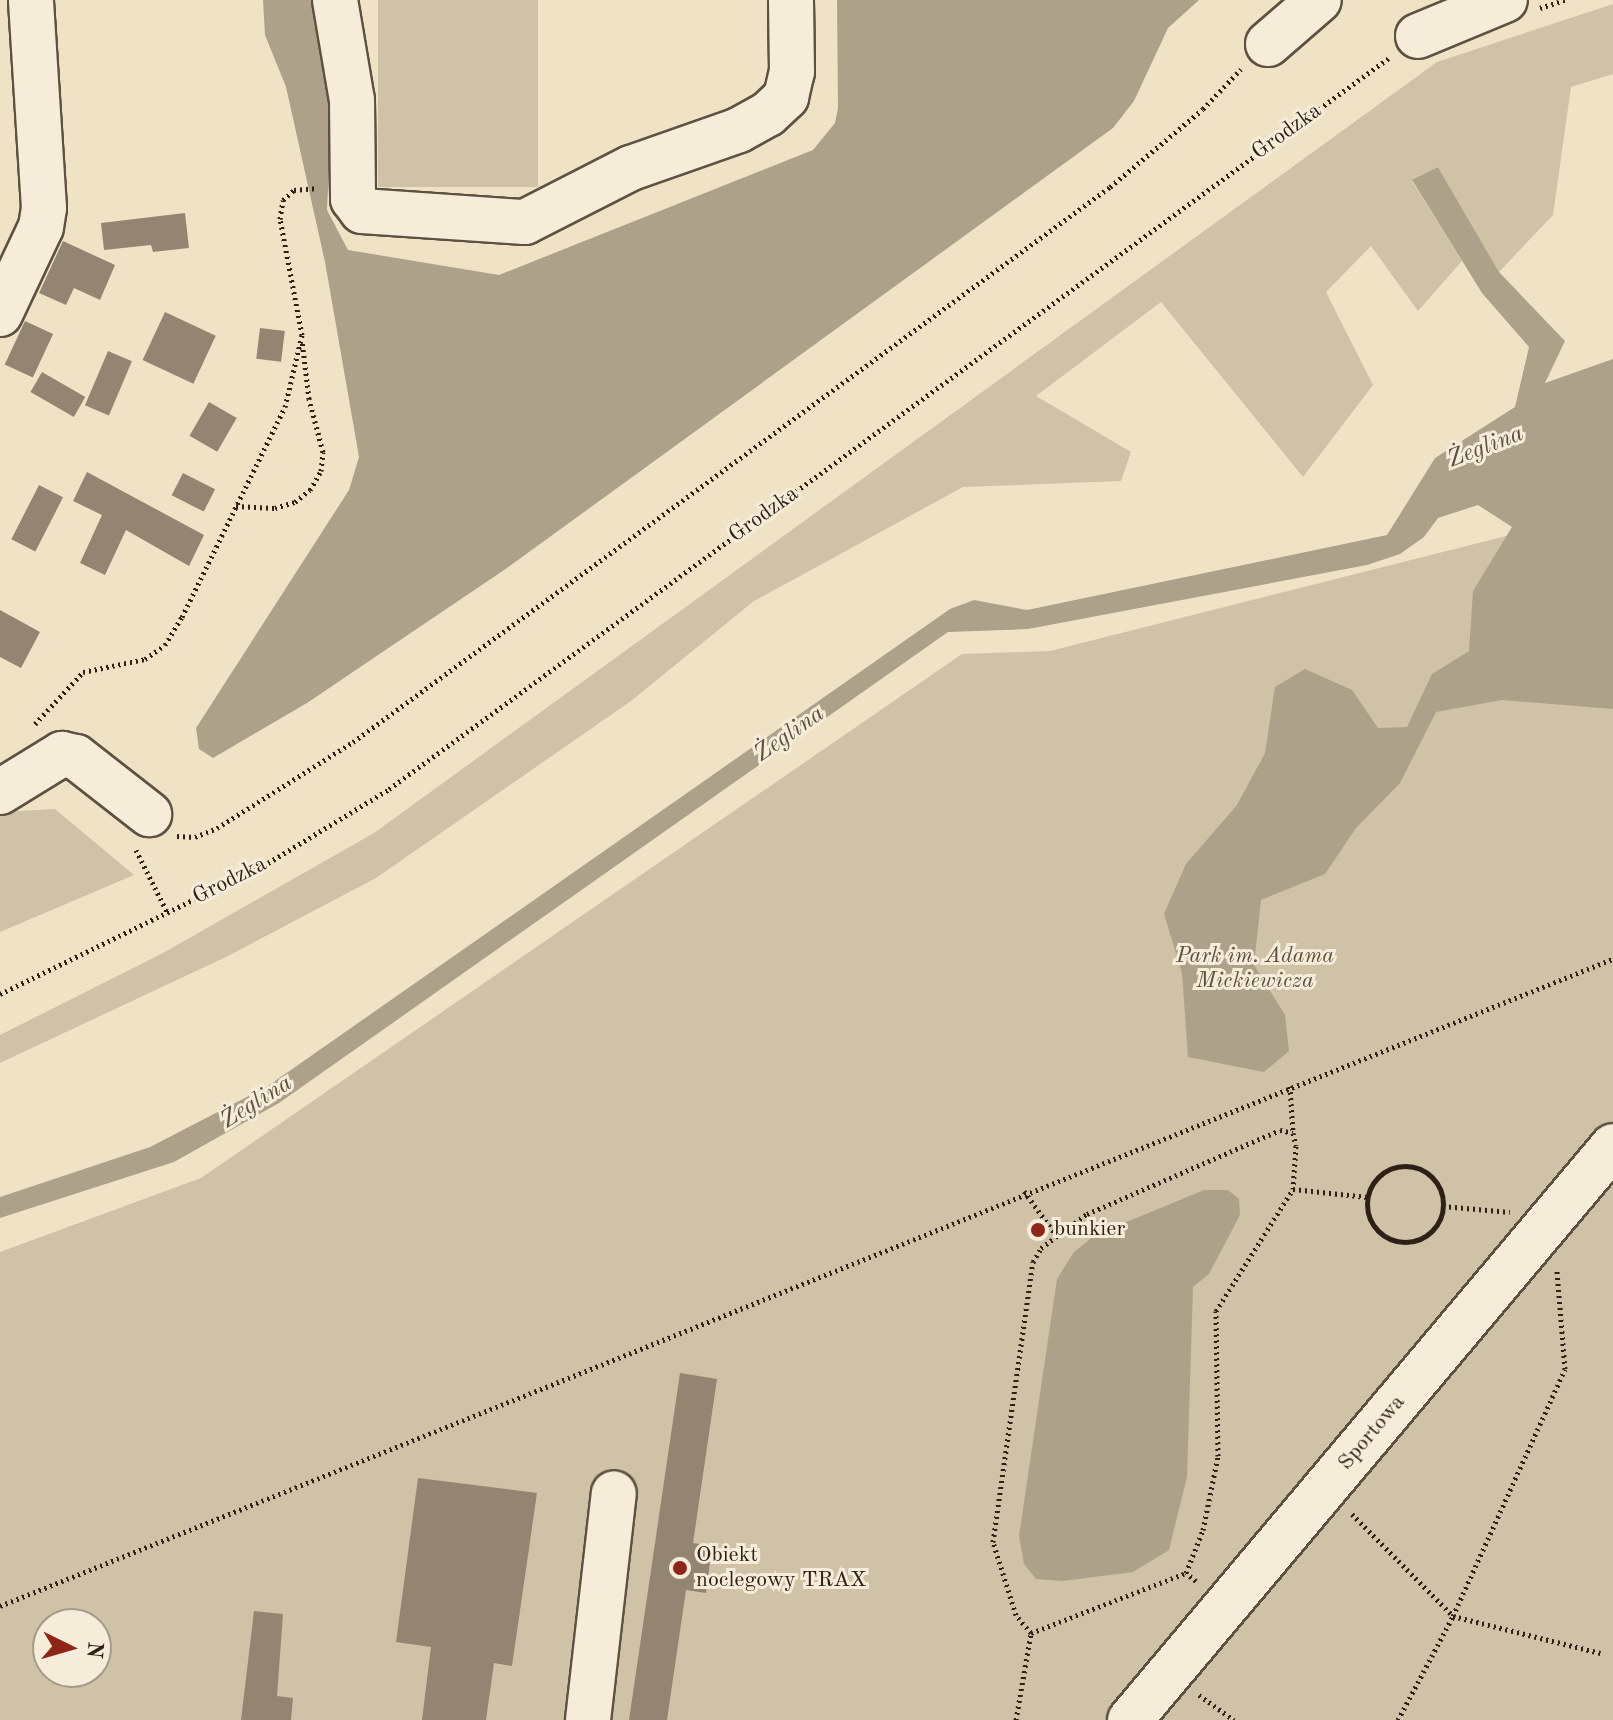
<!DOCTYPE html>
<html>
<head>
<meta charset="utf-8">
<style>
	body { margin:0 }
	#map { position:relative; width:1613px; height:1720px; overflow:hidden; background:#f0e3c5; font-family:"Old Standard TT",serif }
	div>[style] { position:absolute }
	.green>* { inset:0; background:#cfc2a7; transform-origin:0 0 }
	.water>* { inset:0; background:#aea18a }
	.building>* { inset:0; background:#938571; transform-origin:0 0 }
	.path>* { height:5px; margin-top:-2.5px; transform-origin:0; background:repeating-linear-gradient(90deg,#2f2017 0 2px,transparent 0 6px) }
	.path>.ring { margin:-2.5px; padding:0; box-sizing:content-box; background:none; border:5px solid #2f2017; border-radius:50% }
	.roads { filter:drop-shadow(2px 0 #5f5142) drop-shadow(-2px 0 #5f5142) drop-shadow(0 2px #5f5142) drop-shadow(0 -2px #5f5142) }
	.minor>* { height:44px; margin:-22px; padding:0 22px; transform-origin:22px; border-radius:22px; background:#f5edd9 }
	.dots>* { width:22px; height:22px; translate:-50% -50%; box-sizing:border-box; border:4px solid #f5edd9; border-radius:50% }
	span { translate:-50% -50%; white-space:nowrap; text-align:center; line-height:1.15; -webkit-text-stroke:6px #f5edd9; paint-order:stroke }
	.street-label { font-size:22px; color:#2f2017 }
	.park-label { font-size:22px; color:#5f5142; font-style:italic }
	.poi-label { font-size:22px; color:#2f2017 }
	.left { translate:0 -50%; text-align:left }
	.water-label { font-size:24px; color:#5b4d3f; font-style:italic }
	.north { position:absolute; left:32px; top:1608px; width:80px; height:80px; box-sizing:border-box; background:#f5edd9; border:2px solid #a69b8b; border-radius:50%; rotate:95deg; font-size:22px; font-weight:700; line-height:32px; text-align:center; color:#2f2017 }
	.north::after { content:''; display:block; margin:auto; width:28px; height:36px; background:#8f2418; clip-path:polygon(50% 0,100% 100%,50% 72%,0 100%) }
</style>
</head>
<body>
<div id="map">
	<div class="green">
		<div style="left:378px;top:0;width:160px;height:187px"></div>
		<div style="clip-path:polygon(1613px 4px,1613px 74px,1571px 87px,1553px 215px,1499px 272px,1438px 167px,1412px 181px,1462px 261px,1418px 311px,1371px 246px,1326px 292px,1373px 385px,1303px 477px,1161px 302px,1036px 396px,1131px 452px,1121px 481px,963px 487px,754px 601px,631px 701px,376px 878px,228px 956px,0 1063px,0 1035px,163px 953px,374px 833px,1437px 62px)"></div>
		<div style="clip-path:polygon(evenodd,1613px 509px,1613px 1720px,0 1720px,0 1252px,201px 1178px,962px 654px,1050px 651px,1613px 509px,48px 1624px,96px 1624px,96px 1672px,48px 1672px,48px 1624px)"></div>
		<div style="clip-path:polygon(55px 809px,134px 875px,0 932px,0 812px)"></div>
	</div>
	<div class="water">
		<div style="clip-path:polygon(263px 0,312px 0,332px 107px,327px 210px,348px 250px,499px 275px,813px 150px,835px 123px,838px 108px,837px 0,1199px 0,1168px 28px,1134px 101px,1113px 128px,507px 568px,307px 703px,213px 758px,199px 749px,196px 728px,349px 490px,359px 457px,325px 262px,286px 87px,265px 35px)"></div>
		<div style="clip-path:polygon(1438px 167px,1499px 272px,1565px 341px,1545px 383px,1613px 359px,1613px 709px,1502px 700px,1436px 712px,1400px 783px,1356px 828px,1325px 874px,1261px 900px,1254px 965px,1285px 1015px,1289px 1051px,1264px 1072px,1188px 1057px,1182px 973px,1164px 914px,1186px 864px,1237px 805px,1265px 753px,1275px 687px,1305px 669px,1352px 690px,1378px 728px,1407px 727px,1432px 674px,1469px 651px,1473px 591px,1512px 527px,1478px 505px,1438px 518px,1424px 537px,1400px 554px,1367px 565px,1028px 629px,948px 632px,279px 1103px,174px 1162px,0 1218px,0 1197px,150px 1147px,268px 1086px,950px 609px,974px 600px,1027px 610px,1387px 535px,1435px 458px,1515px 407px,1529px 347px,1482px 293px,1412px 180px)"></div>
		<div style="clip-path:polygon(1204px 1190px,1228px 1190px,1239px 1199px,1240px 1215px,1209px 1274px,1193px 1287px,1187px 1477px,1169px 1550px,1133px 1572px,1063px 1581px,1036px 1579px,1024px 1564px,1019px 1536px,1057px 1279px,1074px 1252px,1095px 1235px)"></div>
	</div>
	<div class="building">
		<div style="clip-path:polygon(185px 213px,189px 248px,153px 252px,151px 245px,104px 250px,101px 223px)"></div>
		<div style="clip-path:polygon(63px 241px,115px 265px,100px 300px,74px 288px,66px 305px,39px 293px)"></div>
		<div style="left:165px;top:312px;width:56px;height:53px;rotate:25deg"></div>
		<div style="left:25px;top:321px;width:31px;height:48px;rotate:25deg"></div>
		<div style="left:260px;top:328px;width:25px;height:31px;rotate:7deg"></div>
		<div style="left:108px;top:351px;width:26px;height:59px;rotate:23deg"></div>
		<div style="left:42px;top:372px;width:50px;height:23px;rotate:30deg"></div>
		<div style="left:209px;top:402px;width:32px;height:39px;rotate:30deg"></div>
		<div style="clip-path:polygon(87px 472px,204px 535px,189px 566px,126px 530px,105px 575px,80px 563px,102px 515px,73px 501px)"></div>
		<div style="left:183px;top:473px;width:36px;height:25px;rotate:27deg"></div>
		<div style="left:39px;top:485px;width:27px;height:61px;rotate:27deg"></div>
		<div style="clip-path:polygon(0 610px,40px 632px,21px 668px,0 657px)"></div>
		<div style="clip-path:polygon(680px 1373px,717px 1379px,693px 1543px,712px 1546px,706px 1593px,686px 1590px,667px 1720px,629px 1720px)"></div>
		<div style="clip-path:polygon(418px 1478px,537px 1493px,512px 1666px,494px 1663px,486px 1720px,422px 1720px,431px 1647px,396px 1642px)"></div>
		<div style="clip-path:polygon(254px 1611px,283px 1614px,277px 1696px,293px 1698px,291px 1720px,241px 1720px)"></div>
	</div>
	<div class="path">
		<div style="left:1540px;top:8px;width:26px;rotate:-18deg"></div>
		<div style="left:236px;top:506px;width:39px;rotate:3deg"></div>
		<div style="left:275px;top:508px;width:21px;rotate:-17deg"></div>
		<div style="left:295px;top:502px;width:19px;rotate:-39deg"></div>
		<div style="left:310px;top:490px;width:22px;rotate:-60deg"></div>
		<div style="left:321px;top:471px;width:19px;rotate:-84deg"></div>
		<div style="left:323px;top:452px;width:55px;rotate:-104.8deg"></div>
		<div style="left:309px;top:399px;width:59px;rotate:-96.8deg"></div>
		<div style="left:35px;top:724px;width:71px;rotate:-47.3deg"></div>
		<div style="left:83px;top:672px;width:63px;rotate:-11.8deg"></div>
		<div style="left:145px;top:659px;width:24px;rotate:-35deg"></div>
		<div style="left:165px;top:645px;width:33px;rotate:-59deg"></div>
		<div style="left:182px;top:617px;width:234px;rotate:-63.9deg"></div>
		<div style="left:285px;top:407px;width:74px;rotate:-76.7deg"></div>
		<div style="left:302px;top:335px;width:118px;rotate:-100.7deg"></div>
		<div style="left:280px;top:219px;width:19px;rotate:-81deg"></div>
		<div style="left:283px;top:200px;width:15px;rotate:-42deg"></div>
		<div style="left:294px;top:190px;width:21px;rotate:-5deg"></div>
		<div style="left:177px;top:836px;width:18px;rotate:3deg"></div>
		<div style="left:195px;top:837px;width:24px;rotate:-22deg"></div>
		<div style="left:217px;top:828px;width:161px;rotate:-32.3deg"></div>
		<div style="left:353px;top:742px;width:939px;rotate:-36.25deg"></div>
		<div style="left:1110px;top:187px;width:121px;rotate:-40deg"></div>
		<div style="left:1203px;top:109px;width:55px;rotate:-46.5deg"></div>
		<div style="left:136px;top:850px;width:69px;rotate:63.4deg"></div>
		<div style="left:0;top:994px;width:298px;rotate:-26deg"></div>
		<div style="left:268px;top:863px;width:142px;rotate:-31.4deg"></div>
		<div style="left:389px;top:789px;width:1239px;rotate:-36.17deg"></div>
		<div style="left:1290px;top:1086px;width:47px;rotate:86.3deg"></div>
		<div class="ring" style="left:1367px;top:1166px;width:71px;height:71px"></div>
		<div style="left:1024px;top:1191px;width:54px;rotate:54deg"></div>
		<div style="left:1443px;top:1206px;width:67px;rotate:5.1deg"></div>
		<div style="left:1352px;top:1514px;width:144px;rotate:45.3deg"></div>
		<div style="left:1453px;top:1616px;width:152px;rotate:14.1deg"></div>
		<div style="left:1196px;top:1581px;width:13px;rotate:-141deg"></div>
		<div style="left:1186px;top:1573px;width:46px;rotate:-68.4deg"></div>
		<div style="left:1203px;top:1530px;width:76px;rotate:-78.5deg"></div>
		<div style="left:1218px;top:1456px;width:145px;rotate:-90.8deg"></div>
		<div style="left:1216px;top:1311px;width:144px;rotate:-57.7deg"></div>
		<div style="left:1293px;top:1189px;width:75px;rotate:6.1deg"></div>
		<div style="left:0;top:1606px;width:1738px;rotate:-21.86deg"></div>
		<div style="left:1031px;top:1633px;width:166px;rotate:-21.2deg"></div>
		<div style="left:1199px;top:1695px;width:43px;rotate:35.5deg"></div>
		<div style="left:1016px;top:1720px;width:88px;rotate:-80.2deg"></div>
		<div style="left:1031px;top:1633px;width:23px;rotate:-130deg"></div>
		<div style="left:1016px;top:1615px;width:77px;rotate:-107.5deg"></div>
		<div style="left:993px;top:1542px;width:283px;rotate:-81.9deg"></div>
		<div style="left:1033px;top:1262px;width:16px;rotate:-60deg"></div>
		<div style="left:1041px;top:1248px;width:57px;rotate:-36.5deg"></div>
		<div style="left:1087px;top:1214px;width:210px;rotate:-23.5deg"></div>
		<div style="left:1280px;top:1130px;width:13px;rotate:13deg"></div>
		<div style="left:1293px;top:1133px;width:13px;rotate:77deg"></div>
		<div style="left:1296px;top:1146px;width:43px;rotate:94deg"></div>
		<div style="left:1398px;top:1720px;width:118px;rotate:-62.1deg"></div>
		<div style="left:1453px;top:1616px;width:271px;rotate:-65.6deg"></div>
		<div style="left:1565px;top:1369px;width:98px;rotate:-94.7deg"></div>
	</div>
	<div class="roads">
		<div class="minor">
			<div style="left:335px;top:0;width:101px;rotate:80.4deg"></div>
			<div style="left:352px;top:100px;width:99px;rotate:89.4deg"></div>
			<div style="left:353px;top:199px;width:15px;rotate:53deg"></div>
			<div style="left:362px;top:211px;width:163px;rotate:3.9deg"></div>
			<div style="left:525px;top:222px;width:119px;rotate:-27deg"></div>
			<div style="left:631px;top:168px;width:114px;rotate:-19.4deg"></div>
			<div style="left:739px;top:130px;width:33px;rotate:-29deg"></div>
			<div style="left:768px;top:114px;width:25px;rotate:-43deg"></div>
			<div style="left:786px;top:97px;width:26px;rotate:-77deg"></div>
			<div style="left:792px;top:72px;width:72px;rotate:-90.8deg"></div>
			<div style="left:1418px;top:36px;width:94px;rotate:-22.5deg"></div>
			<div style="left:1268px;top:44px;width:67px;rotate:-40.8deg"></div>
			<div style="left:0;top:314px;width:96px;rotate:-64.8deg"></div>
			<div style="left:41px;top:227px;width:19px;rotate:-81deg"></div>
			<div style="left:44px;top:208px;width:208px;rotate:-93.6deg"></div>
			<div style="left:0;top:792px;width:73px;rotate:-31.5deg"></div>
			<div style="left:62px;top:754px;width:14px;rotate:12deg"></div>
			<div style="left:76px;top:757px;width:93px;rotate:38deg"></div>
			<div style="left:588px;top:1720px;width:228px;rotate:-83.5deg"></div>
			<div style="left:1130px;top:1720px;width:750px;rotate:-49.92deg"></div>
		</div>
	</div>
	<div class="dots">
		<div style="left:1038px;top:1230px;background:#8f2418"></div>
		<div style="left:680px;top:1568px;background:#8f2418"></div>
	</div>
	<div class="street-label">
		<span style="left:1287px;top:132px;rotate:-36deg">Grodzka</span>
		<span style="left:764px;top:515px;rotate:-36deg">Grodzka</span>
		<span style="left:230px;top:881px;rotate:-27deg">Grodzka</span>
		<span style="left:1372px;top:1433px;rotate:-50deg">Sportowa</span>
	</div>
	<div class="park-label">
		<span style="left:1255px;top:969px">Park im. Adama<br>Mickiewicza</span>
	</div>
	<div class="poi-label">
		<span class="left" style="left:1054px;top:1230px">bunkier</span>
		<span class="left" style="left:696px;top:1568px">Obiekt<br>noclegowy TRAX</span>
	</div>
	<div class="water-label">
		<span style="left:1486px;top:448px;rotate:-21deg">Żeglina</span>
		<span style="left:790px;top:735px;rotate:-35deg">Żeglina</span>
		<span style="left:257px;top:1103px;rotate:-32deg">Żeglina</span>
	</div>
	<div class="north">N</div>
</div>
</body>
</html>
